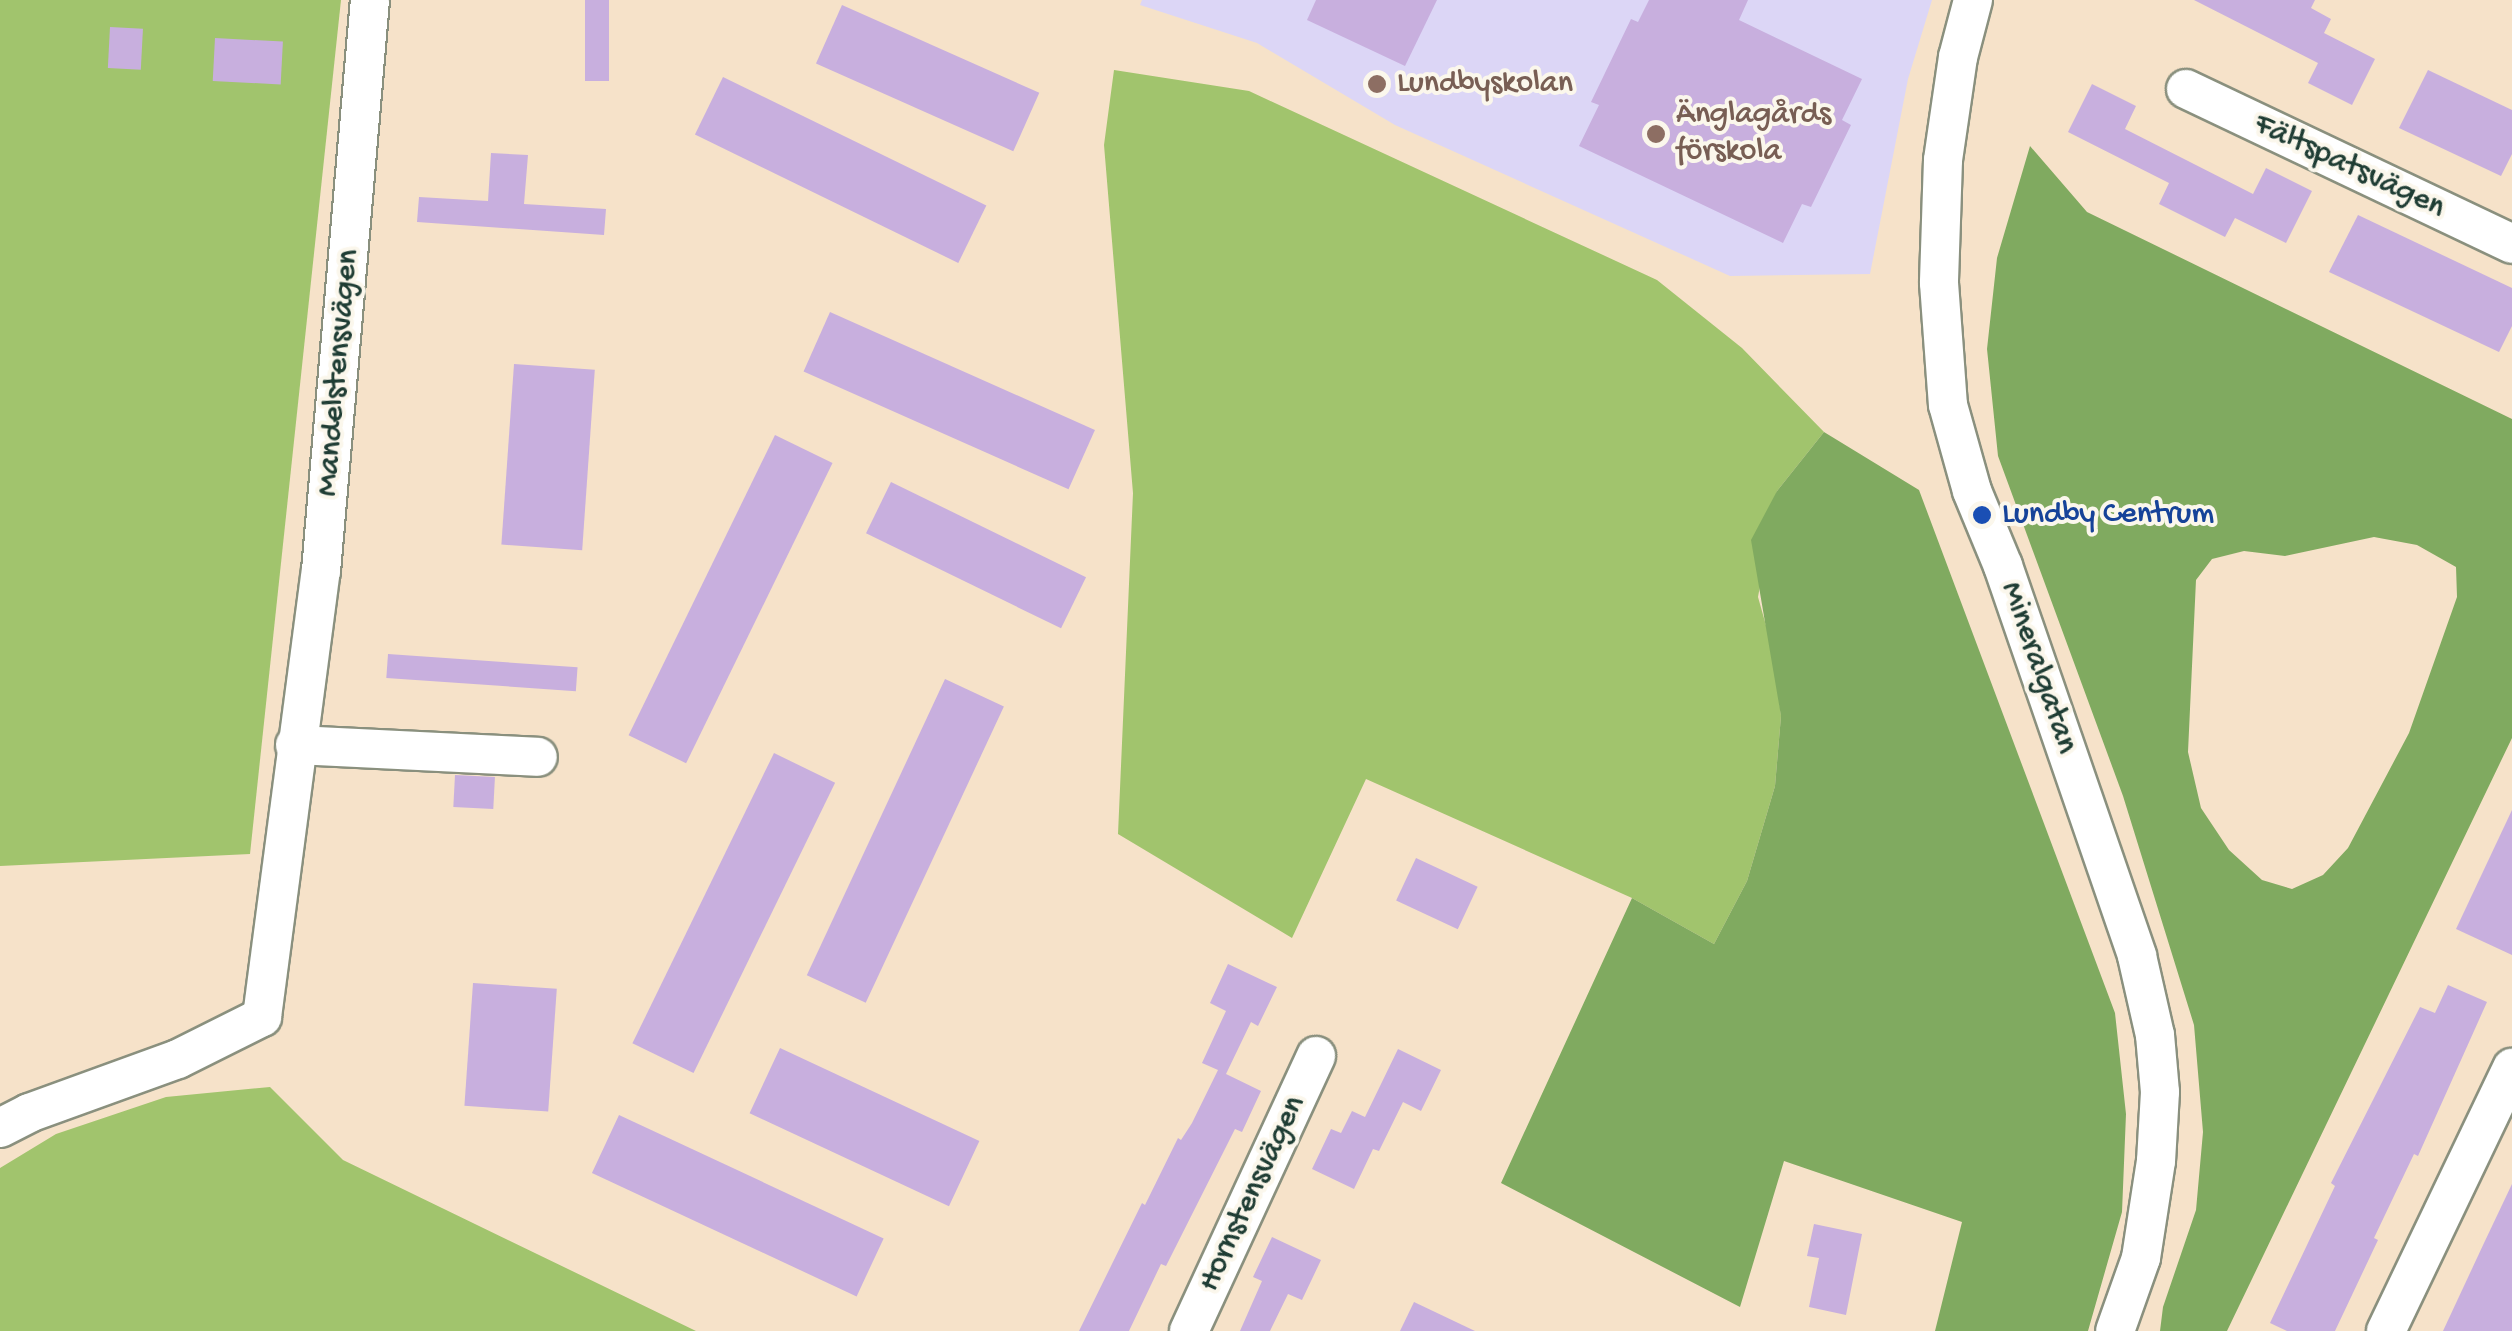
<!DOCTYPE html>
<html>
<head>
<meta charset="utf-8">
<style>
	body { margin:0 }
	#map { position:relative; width:2512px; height:1331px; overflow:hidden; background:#f6e2c9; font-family:"Gochi Hand",sans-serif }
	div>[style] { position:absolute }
	.built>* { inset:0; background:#dcd6f6 }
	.green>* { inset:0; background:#a1c46d }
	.forest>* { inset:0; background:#80aa60 }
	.building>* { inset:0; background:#c8afde; transform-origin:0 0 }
	.roads { filter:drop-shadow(2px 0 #8a907e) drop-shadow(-2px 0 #8a907e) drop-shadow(0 2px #8a907e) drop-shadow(0 -2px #8a907e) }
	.minor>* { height:38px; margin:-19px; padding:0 19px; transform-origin:19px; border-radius:19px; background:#fff }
	.dots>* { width:28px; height:28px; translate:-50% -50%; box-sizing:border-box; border:5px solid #fbf7ec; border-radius:50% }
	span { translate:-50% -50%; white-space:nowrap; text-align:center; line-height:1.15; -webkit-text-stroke:8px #fbf7ec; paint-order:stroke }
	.education-label { font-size:32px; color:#785e54 }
	.left { translate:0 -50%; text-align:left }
	.street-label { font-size:32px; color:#1f3d34 }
	.transit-label { font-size:32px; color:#164399 }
</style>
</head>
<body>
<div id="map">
	<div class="built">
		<div style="clip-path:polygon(1142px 0,1932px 0,1908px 79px,1870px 274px,1730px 276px,1395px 125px,1257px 43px,1140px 5px)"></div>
	</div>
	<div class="green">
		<div style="clip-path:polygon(0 0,341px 0,250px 854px,0 866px)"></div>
		<div style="clip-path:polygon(1114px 70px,1249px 91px,1657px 280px,1742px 348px,1824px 432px,1777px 491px,1758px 597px,1774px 654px,1781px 716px,1775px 786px,1747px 881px,1714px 944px,1632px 898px,1366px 779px,1292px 938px,1118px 834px,1133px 493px,1104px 145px)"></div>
		<div style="clip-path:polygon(270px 1087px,343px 1160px,696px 1331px,0 1331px,0 1168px,56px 1134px,166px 1097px)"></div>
	</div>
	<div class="forest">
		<div style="clip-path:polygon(evenodd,2030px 146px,2087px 212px,2512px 419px,2512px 738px,2227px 1331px,2160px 1331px,2163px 1307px,2196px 1210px,2203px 1132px,2194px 1025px,2123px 796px,1998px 456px,1987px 349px,1997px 258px,2030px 146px,2374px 537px,2417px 545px,2456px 567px,2457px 597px,2409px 733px,2348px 848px,2323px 875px,2292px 889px,2262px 880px,2229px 850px,2201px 808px,2188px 752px,2196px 580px,2212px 559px,2244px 551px,2285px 556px,2374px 537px)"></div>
		<div style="clip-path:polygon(1824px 432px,1919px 490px,2115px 1013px,2126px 1114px,2122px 1212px,2088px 1331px,1935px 1331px,1962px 1222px,1784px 1161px,1740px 1307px,1501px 1183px,1632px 898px,1714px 944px,1747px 881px,1775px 786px,1781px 716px,1751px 540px,1777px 491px)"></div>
	</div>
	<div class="building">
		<div style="left:585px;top:0;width:24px;height:81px"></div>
		<div style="clip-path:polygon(1316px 0,1437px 0,1405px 66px,1307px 20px)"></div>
		<div style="clip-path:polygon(1649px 0,1748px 0,1739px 20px,1862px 79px,1842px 120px,1851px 125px,1811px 207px,1802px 204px,1783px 243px,1579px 146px,1599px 105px,1591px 102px,1631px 19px,1638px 22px)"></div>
		<div style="clip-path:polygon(2194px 0,2315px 0,2311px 8px,2331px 19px,2324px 33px,2375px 59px,2352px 105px,2308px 83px,2318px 63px)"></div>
		<div style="left:842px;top:5px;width:216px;height:64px;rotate:24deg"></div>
		<div style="left:110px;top:27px;width:33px;height:41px;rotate:3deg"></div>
		<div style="left:215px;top:38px;width:68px;height:43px;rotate:3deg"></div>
		<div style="clip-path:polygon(2428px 70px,2512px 110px,2512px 154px,2501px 176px,2399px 128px)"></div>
		<div style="left:723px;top:77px;width:293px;height:64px;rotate:26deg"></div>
		<div style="clip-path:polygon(2092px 84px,2136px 106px,2125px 129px,2253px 194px,2266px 168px,2312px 191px,2286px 243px,2235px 218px,2225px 237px,2159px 204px,2169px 183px,2068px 132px)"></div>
		<div style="clip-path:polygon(491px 153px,528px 155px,524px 204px,606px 209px,604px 235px,417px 222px,419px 197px,488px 201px)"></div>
		<div style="clip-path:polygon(2358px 215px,2512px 288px,2512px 326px,2499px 352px,2329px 272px)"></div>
		<div style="left:830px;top:312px;width:290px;height:65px;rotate:24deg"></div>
		<div style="left:514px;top:364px;width:81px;height:181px;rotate:4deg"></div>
		<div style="left:775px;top:435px;width:64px;height:334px;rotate:26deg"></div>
		<div style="left:891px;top:482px;width:217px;height:57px;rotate:26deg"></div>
		<div style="left:388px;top:654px;width:190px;height:24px;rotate:4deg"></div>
		<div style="left:945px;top:679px;width:65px;height:327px;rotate:25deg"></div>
		<div style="left:774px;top:753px;width:68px;height:323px;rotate:26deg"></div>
		<div style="left:455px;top:775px;width:40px;height:32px;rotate:3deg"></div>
		<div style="clip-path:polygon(2512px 810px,2512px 955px,2456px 929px)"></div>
		<div style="left:1416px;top:858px;width:68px;height:47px;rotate:25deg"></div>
		<div style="clip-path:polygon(1228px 964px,1277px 987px,1258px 1026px,1251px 1022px,1226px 1074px,1261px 1091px,1242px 1132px,1235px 1129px,1166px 1266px,1161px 1264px,1129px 1331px,1079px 1331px,1142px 1203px,1145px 1205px,1178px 1138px,1181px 1140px,1192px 1123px,1218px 1070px,1202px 1063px,1226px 1011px,1210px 1003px)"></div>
		<div style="left:473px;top:983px;width:84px;height:123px;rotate:4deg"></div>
		<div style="clip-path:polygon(2448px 985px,2487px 1002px,2418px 1156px,2414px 1154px,2374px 1238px,2378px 1240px,2335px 1331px,2287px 1331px,2270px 1323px,2335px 1186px,2331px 1183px,2420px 1007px,2435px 1013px)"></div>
		<div style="left:780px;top:1048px;width:220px;height:72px;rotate:25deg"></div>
		<div style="clip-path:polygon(1398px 1049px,1441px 1070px,1421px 1111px,1403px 1102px,1379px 1151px,1373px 1149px,1354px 1189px,1312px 1169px,1331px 1129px,1341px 1133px,1352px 1111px,1365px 1117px)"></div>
		<div style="left:619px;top:1115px;width:292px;height:64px;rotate:25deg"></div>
		<div style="clip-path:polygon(2512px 1184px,2512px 1331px,2443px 1331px,2484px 1243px)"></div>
		<div style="clip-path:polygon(1814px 1224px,1862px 1234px,1846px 1315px,1809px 1307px,1819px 1258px,1807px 1256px)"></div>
		<div style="clip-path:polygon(1272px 1237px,1321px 1260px,1302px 1300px,1288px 1294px,1270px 1331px,1240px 1331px,1262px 1281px,1253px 1277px)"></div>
		<div style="clip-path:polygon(1414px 1302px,1475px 1331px,1400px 1331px)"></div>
	</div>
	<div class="roads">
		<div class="minor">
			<div style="left:1973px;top:0;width:59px;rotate:104.7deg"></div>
			<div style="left:1958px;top:57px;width:104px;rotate:98.3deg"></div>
			<div style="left:1943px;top:160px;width:123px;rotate:91.9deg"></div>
			<div style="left:1939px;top:283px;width:122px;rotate:85.8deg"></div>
			<div style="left:1948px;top:405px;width:89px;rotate:74.4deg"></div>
			<div style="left:1972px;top:491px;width:81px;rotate:67.5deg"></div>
			<div style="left:2003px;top:566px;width:412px;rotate:71deg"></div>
			<div style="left:2137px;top:956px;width:81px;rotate:77.2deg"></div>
			<div style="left:2155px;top:1035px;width:57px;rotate:85deg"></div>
			<div style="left:2160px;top:1092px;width:69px;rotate:93.3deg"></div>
			<div style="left:2156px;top:1161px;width:98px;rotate:98.8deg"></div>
			<div style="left:2141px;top:1258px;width:77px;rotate:109.6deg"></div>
			<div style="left:2186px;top:89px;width:361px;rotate:25.4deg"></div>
			<div style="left:295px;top:745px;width:243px;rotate:2.8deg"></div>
			<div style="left:0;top:1128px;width:33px;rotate:-27deg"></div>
			<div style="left:29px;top:1113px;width:158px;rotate:-19.9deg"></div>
			<div style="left:178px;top:1059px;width:94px;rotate:-26.6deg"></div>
			<div style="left:262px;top:1017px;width:450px;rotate:-82.5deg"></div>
			<div style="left:321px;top:571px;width:573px;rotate:-85.1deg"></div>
			<div style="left:1189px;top:1331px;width:303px;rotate:-65.2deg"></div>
			<div style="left:2386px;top:1331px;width:292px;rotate:-64.4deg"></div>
		</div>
	</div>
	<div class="dots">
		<div style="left:1377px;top:84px;background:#8d6e63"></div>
		<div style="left:1656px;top:134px;background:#8d6e63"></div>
		<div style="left:1982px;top:515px;background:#1a4fb4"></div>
	</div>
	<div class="education-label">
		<span class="left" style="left:1397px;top:84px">Lundbyskolan</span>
		<span class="left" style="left:1676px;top:134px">Änglagårds<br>förskola</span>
	</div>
	<div class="street-label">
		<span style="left:2349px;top:167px;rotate:25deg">Fältspatsvägen</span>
		<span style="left:339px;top:373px;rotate:-85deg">Mandelstensvägen</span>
		<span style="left:2038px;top:668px;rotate:71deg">Mineralgatan</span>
		<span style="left:1253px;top:1194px;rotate:-65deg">Hornstensvägen</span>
	</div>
	<div class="transit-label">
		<span class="left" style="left:2002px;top:515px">Lundby Centrum</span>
	</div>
</div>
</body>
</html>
